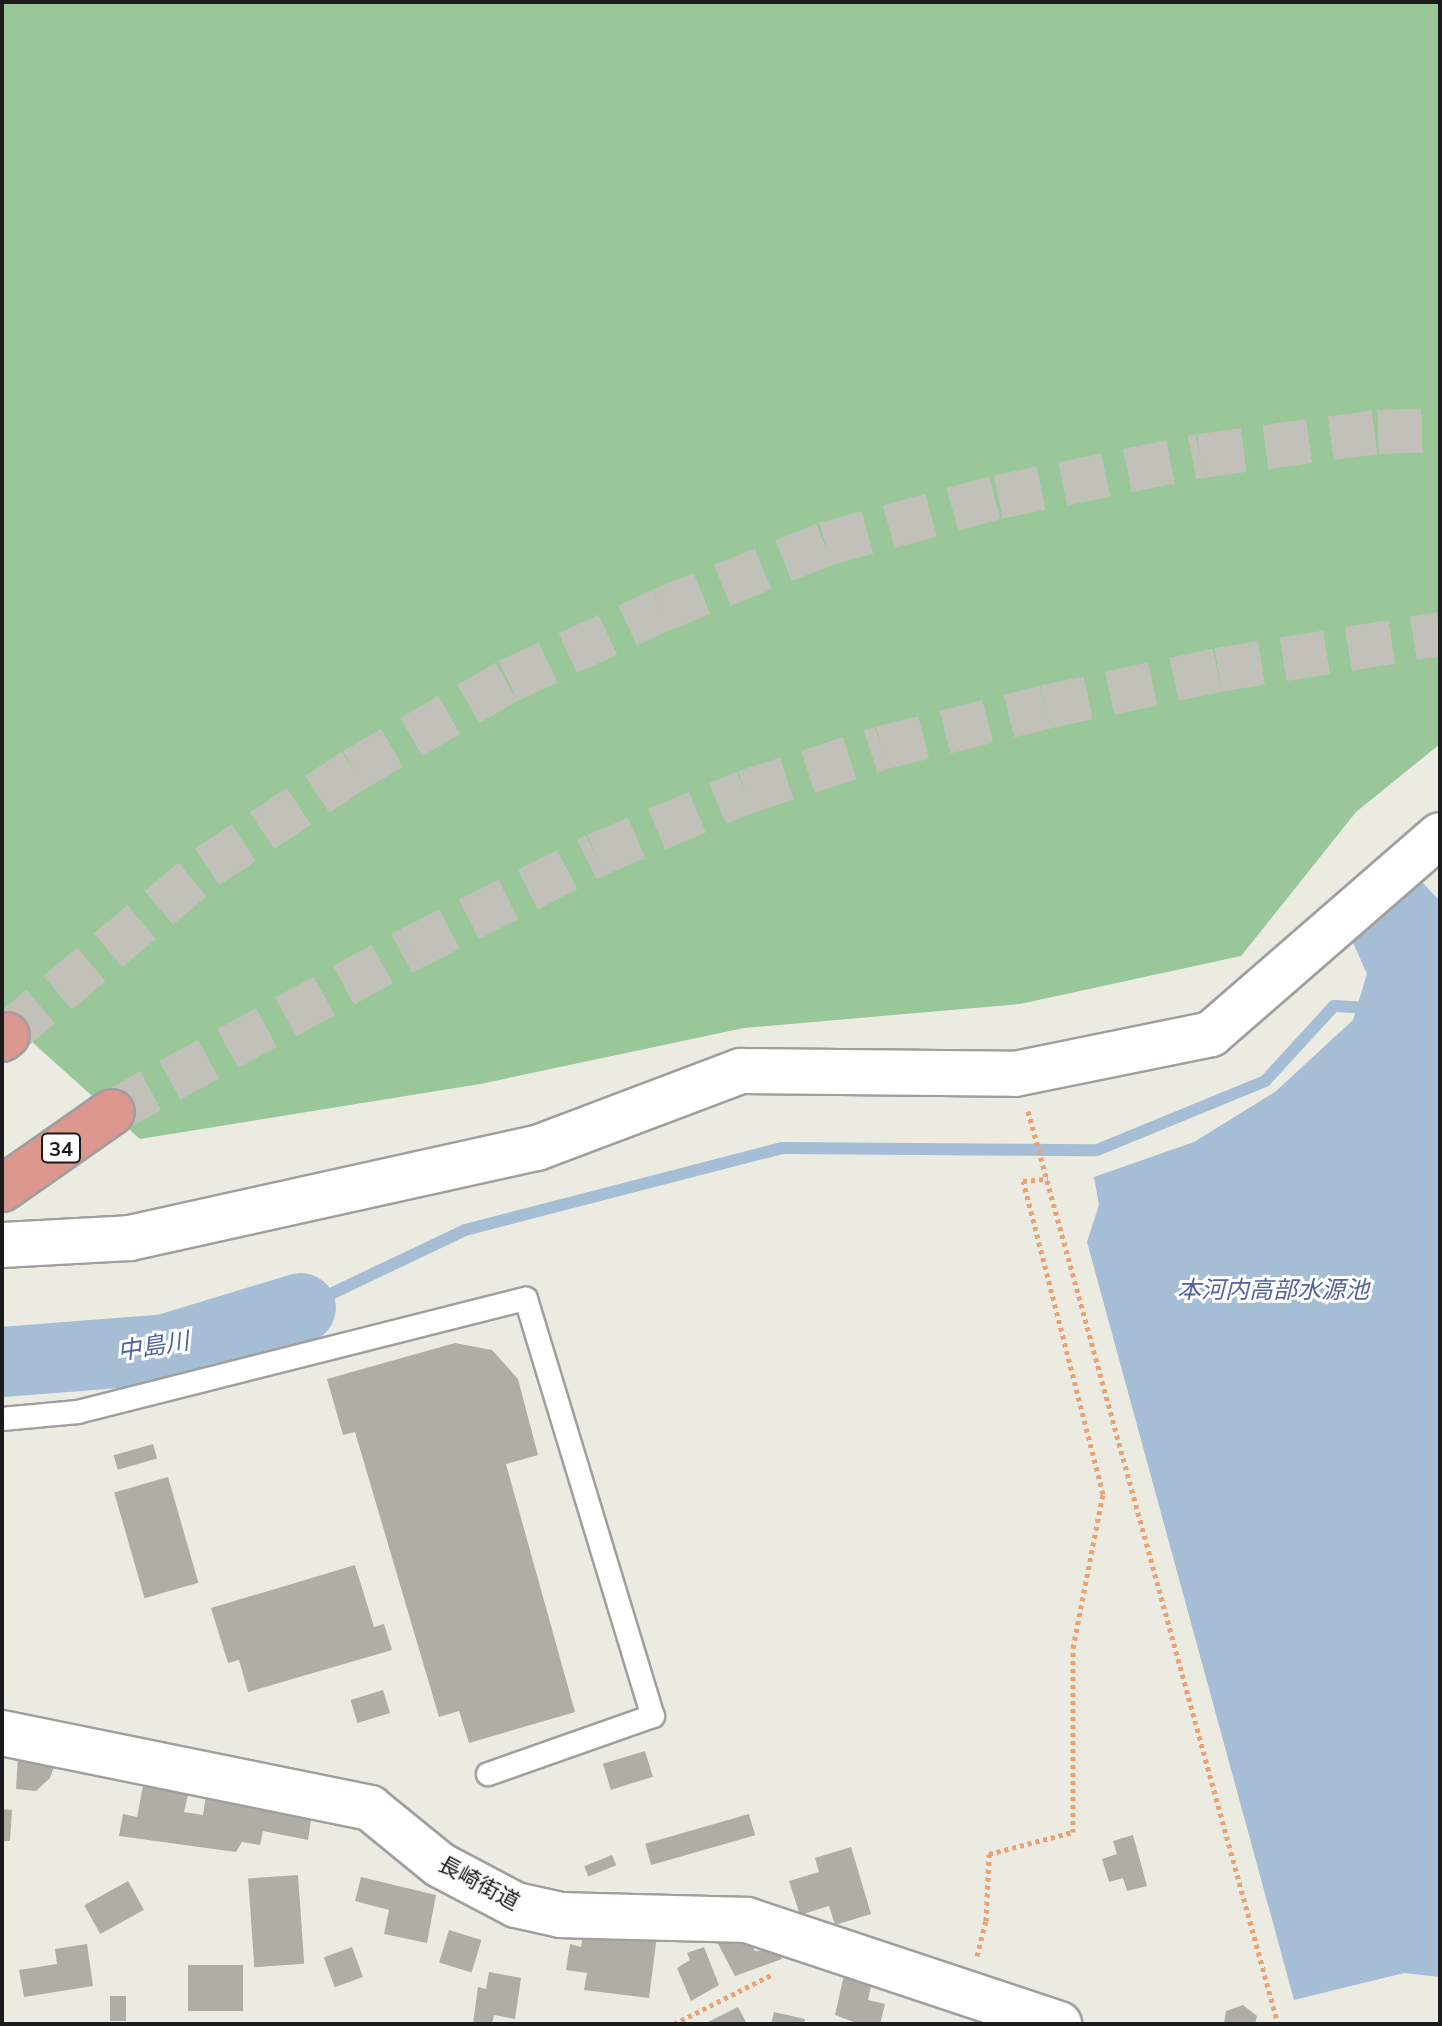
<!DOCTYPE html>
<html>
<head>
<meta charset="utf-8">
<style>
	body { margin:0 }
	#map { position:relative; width:1442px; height:2026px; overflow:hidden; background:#ebebe1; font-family:Mulish,"Noto Sans JP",sans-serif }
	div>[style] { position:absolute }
	.forest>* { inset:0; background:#9ac79a }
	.water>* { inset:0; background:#a5bdd5 }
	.stream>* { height:12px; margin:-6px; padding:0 6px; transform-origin:6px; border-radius:6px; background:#a5bdd5 }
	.river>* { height:70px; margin:-35px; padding:0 35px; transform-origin:35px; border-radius:35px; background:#a5bdd5 }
	.building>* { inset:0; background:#b0ada4; transform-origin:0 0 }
	.highway-tunnel>* { height:44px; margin-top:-22px; transform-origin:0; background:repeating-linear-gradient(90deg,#c1c1b9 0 44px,transparent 0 66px) }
	.path>* { height:5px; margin-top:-2.5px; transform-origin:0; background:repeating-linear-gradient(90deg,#eba172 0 4px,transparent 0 8px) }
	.roads { filter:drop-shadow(2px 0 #9f9f9f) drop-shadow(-2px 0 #9f9f9f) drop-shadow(0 2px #9f9f9f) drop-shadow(0 -2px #9f9f9f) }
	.lane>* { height:22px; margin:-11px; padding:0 11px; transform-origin:11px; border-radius:11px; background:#fff }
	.street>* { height:44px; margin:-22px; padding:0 22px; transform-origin:22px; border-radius:22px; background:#fff }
	.highway>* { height:44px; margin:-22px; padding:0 22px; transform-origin:22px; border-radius:22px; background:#dc978f }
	span { translate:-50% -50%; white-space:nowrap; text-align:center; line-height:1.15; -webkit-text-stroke:6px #fff; paint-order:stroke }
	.shield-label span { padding:2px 6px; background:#fff; border:2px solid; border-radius:6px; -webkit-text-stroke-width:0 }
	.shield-label { font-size:20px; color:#1b1b1b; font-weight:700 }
	.street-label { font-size:22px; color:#1b1b1b }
	.water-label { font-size:24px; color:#5263a0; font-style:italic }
	.frame { position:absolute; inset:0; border:4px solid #1b1b1b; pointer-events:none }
</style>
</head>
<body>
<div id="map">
	<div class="forest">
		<div style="clip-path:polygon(2px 2px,1440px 2px,1440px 744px,1356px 812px,1241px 956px,1020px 1004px,744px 1028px,480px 1084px,140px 1139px,2px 1015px)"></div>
	</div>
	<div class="water">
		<div style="clip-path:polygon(1420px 880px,1440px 901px,1440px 1977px,1404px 1973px,1294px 2000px,1087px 1242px,1099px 1205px,1094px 1177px,1194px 1142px,1275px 1092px,1353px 1020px,1367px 974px,1351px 938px)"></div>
	</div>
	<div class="stream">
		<div style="left:301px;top:1308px;width:182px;rotate:-25.4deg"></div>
		<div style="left:465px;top:1230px;width:327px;rotate:-14.5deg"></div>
		<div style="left:782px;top:1148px;width:315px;rotate:0.4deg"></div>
		<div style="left:1097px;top:1150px;width:182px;rotate:-22.3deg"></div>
		<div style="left:1265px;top:1081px;width:102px;rotate:-47.4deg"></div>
		<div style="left:1334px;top:1006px;width:37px;rotate:3deg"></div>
	</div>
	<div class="river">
		<div style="left:2px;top:1362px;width:165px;rotate:-4.5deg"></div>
		<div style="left:166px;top:1349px;width:141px;rotate:-16.9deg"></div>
	</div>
	<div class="building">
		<div style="clip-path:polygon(455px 1343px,492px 1350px,518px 1379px,538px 1455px,506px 1464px,575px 1712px,469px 1743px,459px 1711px,439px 1717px,355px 1432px,343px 1435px,327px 1379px)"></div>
		<div style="left:153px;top:1444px;width:15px;height:41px;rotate:74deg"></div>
		<div style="left:168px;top:1477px;width:110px;height:56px;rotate:74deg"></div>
		<div style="clip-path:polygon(355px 1565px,374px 1627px,384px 1624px,392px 1650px,248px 1692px,239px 1660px,228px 1663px,211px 1608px)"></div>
		<div style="left:383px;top:1690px;width:24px;height:34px;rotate:73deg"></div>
		<div style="left:645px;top:1751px;width:27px;height:44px;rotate:73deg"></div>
		<div style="clip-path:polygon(18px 1756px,55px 1764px,50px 1778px,36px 1791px,16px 1789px)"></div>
		<div style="clip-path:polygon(143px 1786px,188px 1795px,184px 1812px,203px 1815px,206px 1795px,312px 1814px,308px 1840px,263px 1831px,260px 1845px,242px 1842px,236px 1852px,119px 1836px,123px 1814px,137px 1817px)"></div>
		<div style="clip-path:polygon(2px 1809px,12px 1810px,10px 1841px,2px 1841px)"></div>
		<div style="left:749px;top:1814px;width:22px;height:108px;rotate:74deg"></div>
		<div style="clip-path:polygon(1133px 1835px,1147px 1886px,1127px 1891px,1123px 1878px,1109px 1882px,1102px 1859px,1117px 1854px,1113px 1841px)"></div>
		<div style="clip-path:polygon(851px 1847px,871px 1914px,835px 1925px,829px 1906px,800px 1915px,789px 1881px,819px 1872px,815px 1858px)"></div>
		<div style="left:612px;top:1855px;width:11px;height:30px;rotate:68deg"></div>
		<div style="left:298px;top:1875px;width:89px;height:50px;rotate:86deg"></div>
		<div style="clip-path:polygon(361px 1877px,436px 1895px,427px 1943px,384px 1934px,389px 1910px,355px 1901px)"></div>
		<div style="left:128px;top:1881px;width:33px;height:50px;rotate:61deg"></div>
		<div style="clip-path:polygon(584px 1928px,657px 1935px,649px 1998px,584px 1990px,587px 1973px,566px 1970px,570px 1944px,581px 1947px)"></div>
		<div style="clip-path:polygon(743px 1929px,755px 1951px,777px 1950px,782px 1959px,735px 1976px,716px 1940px)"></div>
		<div style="left:449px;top:1930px;width:34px;height:34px;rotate:17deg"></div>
		<div style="clip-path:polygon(87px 1944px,93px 1986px,24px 1997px,19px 1970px,57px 1964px,55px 1949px)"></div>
		<div style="left:352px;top:1947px;width:32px;height:30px;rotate:70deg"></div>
		<div style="clip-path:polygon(704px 1947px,719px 1985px,691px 2001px,677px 1968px,690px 1960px,687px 1953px)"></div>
		<div style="left:243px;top:1965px;width:46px;height:55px;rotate:90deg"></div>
		<div style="clip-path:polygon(489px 1972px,521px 1978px,515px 2019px,494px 2015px,492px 2024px,473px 2024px,478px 1987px,486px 1989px)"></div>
		<div style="clip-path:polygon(844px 1975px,872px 1982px,868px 2000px,885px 2004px,880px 2024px,859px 2024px,835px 2015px)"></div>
		<div style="left:110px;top:1996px;width:16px;height:25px"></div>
		<div style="clip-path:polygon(1243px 2005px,1257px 2016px,1255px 2024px,1224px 2024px,1226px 2011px)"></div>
		<div style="clip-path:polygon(738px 2007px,747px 2024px,704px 2024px)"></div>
		<div style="clip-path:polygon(774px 2012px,805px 2019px,804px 2024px,771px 2024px)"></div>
	</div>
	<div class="highway-tunnel">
		<div style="left:7px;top:1035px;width:261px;rotate:-40deg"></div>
		<div style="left:207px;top:867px;width:176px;rotate:-33.4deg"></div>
		<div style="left:354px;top:770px;width:178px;rotate:-30deg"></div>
		<div style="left:508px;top:681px;width:169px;rotate:-24.9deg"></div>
		<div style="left:661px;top:610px;width:177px;rotate:-21.9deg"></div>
		<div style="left:825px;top:544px;width:179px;rotate:-15.2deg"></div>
		<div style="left:998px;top:497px;width:206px;rotate:-11.5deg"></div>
		<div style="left:1200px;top:456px;width:180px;rotate:-7.7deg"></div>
		<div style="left:1378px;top:432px;width:62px;rotate:-1.8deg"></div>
		<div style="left:112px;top:1112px;width:340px;rotate:-28.7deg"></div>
		<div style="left:410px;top:949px;width:208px;rotate:-26.8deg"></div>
		<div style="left:596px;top:855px;width:162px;rotate:-22.9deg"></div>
		<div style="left:745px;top:792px;width:143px;rotate:-17.9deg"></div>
		<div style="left:881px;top:748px;width:169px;rotate:-14deg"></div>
		<div style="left:1045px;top:707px;width:177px;rotate:-12.1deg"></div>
		<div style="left:1218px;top:670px;width:225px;rotate:-9.2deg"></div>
	</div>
	<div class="path">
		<div style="left:1028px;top:1111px;width:947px;rotate:74.69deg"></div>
		<div style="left:977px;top:1956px;width:36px;rotate:-76deg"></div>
		<div style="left:986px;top:1921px;width:67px;rotate:-87.4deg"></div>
		<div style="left:989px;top:1854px;width:87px;rotate:-14.7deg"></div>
		<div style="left:1073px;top:1832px;width:184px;rotate:-90deg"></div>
		<div style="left:1073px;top:1648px;width:157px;rotate:-79deg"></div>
		<div style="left:1103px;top:1494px;width:323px;rotate:-104.3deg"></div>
		<div style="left:1023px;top:1181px;width:25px;rotate:-5deg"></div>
		<div style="left:674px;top:2024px;width:111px;rotate:-26.8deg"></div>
	</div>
	<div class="roads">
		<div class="lane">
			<div style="left:2px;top:1419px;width:76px;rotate:-5.3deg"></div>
			<div style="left:78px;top:1412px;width:462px;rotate:-14.2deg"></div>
			<div style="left:526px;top:1299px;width:436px;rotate:73.1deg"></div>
			<div style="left:653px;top:1716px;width:175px;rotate:160.6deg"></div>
		</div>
		<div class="street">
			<div style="left:2px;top:1245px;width:128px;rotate:-3.1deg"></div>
			<div style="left:130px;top:1238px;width:417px;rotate:-12.5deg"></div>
			<div style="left:537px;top:1148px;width:218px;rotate:-20.7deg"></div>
			<div style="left:741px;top:1071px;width:274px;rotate:0.6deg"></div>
			<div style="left:1015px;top:1074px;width:200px;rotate:-11.5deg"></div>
			<div style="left:1211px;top:1034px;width:303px;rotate:-41deg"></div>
			<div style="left:2px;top:1733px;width:376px;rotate:11.5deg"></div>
			<div style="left:370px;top:1808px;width:90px;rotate:39.2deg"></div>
			<div style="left:440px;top:1865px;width:86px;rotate:27.8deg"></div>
			<div style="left:516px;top:1905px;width:46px;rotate:12.5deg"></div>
			<div style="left:561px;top:1915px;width:186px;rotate:1.5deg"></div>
			<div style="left:747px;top:1920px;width:329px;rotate:18.4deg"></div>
		</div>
		<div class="highway">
			<div style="left:2px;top:1039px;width:6px;rotate:-39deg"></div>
			<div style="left:2px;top:1189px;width:134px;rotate:-35deg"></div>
		</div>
	</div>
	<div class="shield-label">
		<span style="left:61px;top:1148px">34</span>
	</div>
	<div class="street-label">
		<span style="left:479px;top:1883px;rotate:28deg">長崎街道</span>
	</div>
	<div class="water-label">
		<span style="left:1273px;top:1290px">本河内高部水源池</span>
		<span style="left:153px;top:1346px;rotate:-9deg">中島川</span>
	</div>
	<div class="frame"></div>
</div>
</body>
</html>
